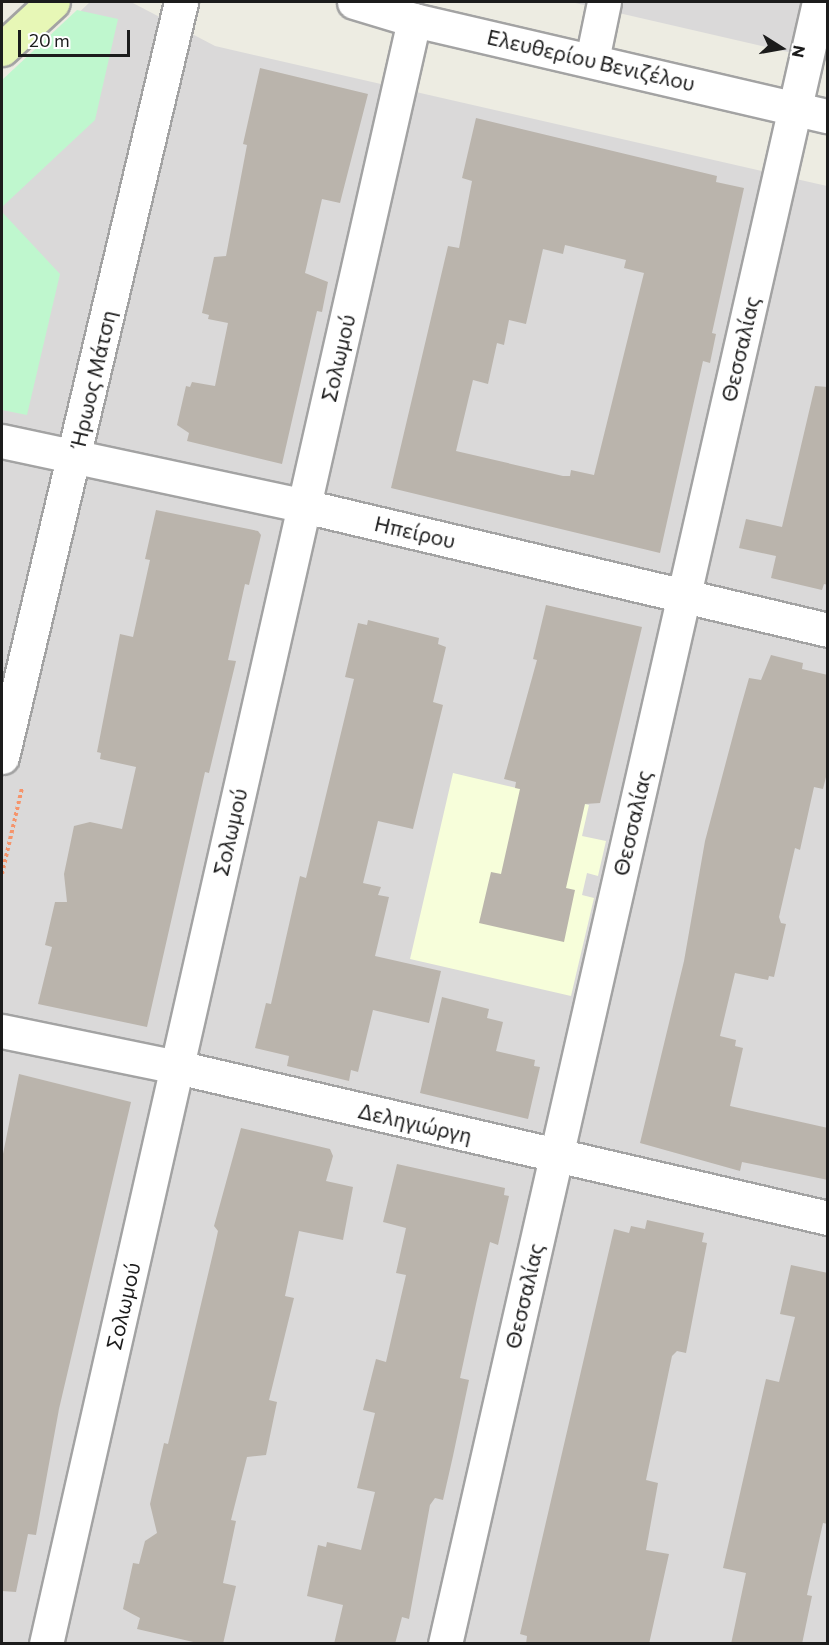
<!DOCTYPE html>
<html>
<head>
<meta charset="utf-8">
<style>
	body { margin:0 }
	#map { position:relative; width:829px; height:1645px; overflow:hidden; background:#edece2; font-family:Commissioner,sans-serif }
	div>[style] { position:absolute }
	.residential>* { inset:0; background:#dad9d9 }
	.education>* { inset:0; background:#f7feda }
	.park>* { inset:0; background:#bff7ce }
	.building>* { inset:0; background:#bab4ac }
	.path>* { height:4px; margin-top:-2px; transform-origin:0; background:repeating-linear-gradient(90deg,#f5946b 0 3px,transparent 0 6px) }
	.roads { filter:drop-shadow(2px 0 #a3a3a3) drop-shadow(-2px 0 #a3a3a3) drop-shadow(0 2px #a3a3a3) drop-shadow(0 -2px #a3a3a3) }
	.street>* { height:33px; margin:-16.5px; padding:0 16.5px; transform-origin:16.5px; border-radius:16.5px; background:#fff }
	.secondary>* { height:33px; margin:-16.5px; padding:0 16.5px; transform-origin:16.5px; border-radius:16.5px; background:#e7f7b6 }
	span { translate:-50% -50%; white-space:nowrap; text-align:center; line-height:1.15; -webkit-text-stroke:6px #fff; paint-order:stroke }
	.street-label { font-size:21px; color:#1c1c1c }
	.frame { position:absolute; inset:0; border:3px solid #1c1c1c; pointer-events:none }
	.north { position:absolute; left:751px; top:18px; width:60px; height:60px; -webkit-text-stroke:4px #fff; paint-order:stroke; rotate:101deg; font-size:16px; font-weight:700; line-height:24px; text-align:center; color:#1c1c1c }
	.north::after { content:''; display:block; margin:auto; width:21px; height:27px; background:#1c1c1c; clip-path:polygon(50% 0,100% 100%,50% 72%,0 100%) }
	.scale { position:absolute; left:18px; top:30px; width:112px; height:27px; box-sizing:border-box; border:3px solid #1c1c1c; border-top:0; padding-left:8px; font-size:18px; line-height:21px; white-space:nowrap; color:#1c1c1c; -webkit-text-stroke:4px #fff; paint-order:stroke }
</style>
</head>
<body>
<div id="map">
	<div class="residential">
		<div style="clip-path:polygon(90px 2px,131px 2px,215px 46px,827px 186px,827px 1643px,2px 1643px,2px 86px)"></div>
		<div style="clip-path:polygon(571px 2px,827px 2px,827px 61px)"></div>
	</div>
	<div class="education">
		<div style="clip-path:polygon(453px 773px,589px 805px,582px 836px,606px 841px,598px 876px,587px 873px,582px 895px,594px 898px,571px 996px,410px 959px)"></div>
	</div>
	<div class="park">
		<div style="clip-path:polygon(77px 10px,118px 19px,95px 120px,2px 207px,2px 80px)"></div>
		<div style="clip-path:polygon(2px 212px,60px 274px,27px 415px,2px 410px)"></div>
	</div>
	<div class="building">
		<div style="clip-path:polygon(260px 68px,368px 94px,340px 203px,322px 199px,305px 273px,328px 282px,322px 312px,317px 311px,282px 464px,187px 441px,189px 433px,177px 425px,186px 386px,190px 387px,192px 382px,215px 386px,228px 323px,208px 319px,209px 315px,202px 313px,214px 257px,226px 256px,247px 145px,243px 144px)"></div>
		<div style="clip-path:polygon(evenodd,476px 118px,717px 176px,716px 182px,744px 188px,712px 333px,716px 334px,710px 363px,703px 361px,660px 553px,391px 488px,448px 246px,459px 248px,472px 181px,462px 178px,476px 118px,565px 245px,626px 260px,624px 268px,644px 273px,594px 475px,571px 470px,570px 476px,563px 476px,456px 451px,473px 380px,488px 384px,497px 343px,504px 345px,509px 320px,526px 324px,543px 249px,563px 254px,565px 245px)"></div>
		<div style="clip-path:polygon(815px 386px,828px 387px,828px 585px,824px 584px,822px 590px,771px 578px,776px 556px,739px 548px,746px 519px,782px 527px)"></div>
		<div style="clip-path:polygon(156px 510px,258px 531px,261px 535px,249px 585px,245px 584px,228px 660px,236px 661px,209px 773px,205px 772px,147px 1027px,38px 1004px,52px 947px,45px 945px,55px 902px,67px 902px,64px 874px,74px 826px,90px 822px,122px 829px,136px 767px,100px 759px,101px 753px,97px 752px,120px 634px,133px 637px,150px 560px,145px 559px)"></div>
		<div style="clip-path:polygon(546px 605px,642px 627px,600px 803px,585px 804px,566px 888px,575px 890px,564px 942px,479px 923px,491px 872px,501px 874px,520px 789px,515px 788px,516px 782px,504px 779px,537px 660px,533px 659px)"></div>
		<div style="clip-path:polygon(368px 620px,439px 638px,438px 644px,446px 647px,433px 702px,443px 705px,413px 829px,378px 821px,363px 883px,381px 887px,378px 895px,389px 897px,375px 956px,441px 971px,429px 1023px,373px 1010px,358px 1072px,351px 1070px,349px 1081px,287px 1066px,289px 1056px,255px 1048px,266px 1003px,271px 1004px,300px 876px,306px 878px,354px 679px,345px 677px,358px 623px,367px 625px)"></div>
		<div style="clip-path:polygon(771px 655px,803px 663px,802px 669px,828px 675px,828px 769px,823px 789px,814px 787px,800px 850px,795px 848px,779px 917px,781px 923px,786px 924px,774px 977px,769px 976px,768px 980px,735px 973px,720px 1036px,736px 1040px,735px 1046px,743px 1048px,730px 1106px,828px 1128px,828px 1180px,742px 1162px,740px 1171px,640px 1143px,684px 961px,705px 841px,739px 713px,749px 678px,761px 680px)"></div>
		<div style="clip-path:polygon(442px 997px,489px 1009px,487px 1018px,503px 1022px,496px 1051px,535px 1060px,534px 1066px,540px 1067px,528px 1119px,420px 1093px)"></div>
		<div style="clip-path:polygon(19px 1074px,131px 1102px,59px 1409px,36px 1535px,28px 1534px,16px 1592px,2px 1591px,2px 1159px)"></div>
		<div style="clip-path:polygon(241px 1128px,330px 1149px,333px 1156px,326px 1181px,353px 1187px,343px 1240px,299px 1231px,285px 1296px,294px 1298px,269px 1400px,277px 1402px,266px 1455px,247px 1457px,231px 1520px,236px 1521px,223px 1583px,236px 1586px,223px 1644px,202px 1644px,137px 1629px,140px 1618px,123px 1609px,133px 1563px,139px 1564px,145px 1541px,157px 1533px,150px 1504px,164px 1443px,168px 1444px,214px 1249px,218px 1231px,214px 1226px)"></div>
		<div style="clip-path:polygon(397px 1164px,505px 1188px,504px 1195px,509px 1196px,498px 1245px,490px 1242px,476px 1304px,460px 1378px,469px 1380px,453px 1456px,443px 1500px,435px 1498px,430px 1505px,409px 1619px,402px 1617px,395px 1644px,334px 1644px,343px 1605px,307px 1596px,318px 1545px,326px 1547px,327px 1542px,361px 1550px,375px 1492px,357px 1488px,375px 1413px,363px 1410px,376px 1359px,386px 1362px,406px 1275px,396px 1273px,406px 1228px,383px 1222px)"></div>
		<div style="clip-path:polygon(647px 1220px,704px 1233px,702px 1242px,707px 1243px,686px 1353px,677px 1351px,672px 1356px,646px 1480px,658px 1483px,646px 1550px,669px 1554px,649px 1644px,526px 1644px,527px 1636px,520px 1634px,614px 1229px,629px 1233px,631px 1226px,645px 1229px)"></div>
		<div style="clip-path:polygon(791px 1265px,828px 1273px,828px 1524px,823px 1523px,807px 1595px,812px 1596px,802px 1644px,731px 1644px,746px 1573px,723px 1568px,766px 1379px,779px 1382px,795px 1317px,780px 1314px)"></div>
	</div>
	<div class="path">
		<div style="left:2px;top:874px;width:88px;rotate:-76.9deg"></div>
	</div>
	<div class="roads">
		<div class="street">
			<div style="left:354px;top:2px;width:63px;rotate:16.7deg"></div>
			<div style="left:414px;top:20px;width:425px;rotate:13.1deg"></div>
			<div style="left:592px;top:60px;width:59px;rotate:-78.3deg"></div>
			<div style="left:2px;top:441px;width:309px;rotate:12.1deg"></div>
			<div style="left:304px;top:506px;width:538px;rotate:13.31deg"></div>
			<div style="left:2px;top:757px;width:776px;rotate:-76.66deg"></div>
			<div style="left:2px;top:1031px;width:179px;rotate:11.6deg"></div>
			<div style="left:177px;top:1067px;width:668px;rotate:13.06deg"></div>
			<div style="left:46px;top:1644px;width:1665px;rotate:-77.23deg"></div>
			<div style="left:445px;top:1644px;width:1684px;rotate:-77.17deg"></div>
		</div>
		<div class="secondary">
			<div style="left:2px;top:49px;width:69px;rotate:-42.7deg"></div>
		</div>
	</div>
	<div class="street-label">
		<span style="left:591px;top:60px;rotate:13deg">Ελευθερίου Βενιζέλου</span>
		<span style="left:740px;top:349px;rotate:-77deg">Θεσσαλίας</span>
		<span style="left:338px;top:358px;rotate:-77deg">Σολωμού</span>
		<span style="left:93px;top:379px;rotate:-77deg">Ήρωος Μάτση</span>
		<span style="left:415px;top:532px;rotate:13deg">Ηπείρου</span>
		<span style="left:632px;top:823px;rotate:-77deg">Θεσσαλίας</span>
		<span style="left:230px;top:832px;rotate:-77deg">Σολωμού</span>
		<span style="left:415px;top:1123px;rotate:13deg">Δεληγιώργη</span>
		<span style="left:524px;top:1296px;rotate:-77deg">Θεσσαλίας</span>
		<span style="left:123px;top:1306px;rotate:-77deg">Σολωμού</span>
	</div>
	<div class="frame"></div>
	<div class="north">N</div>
	<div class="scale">20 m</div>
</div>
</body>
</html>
